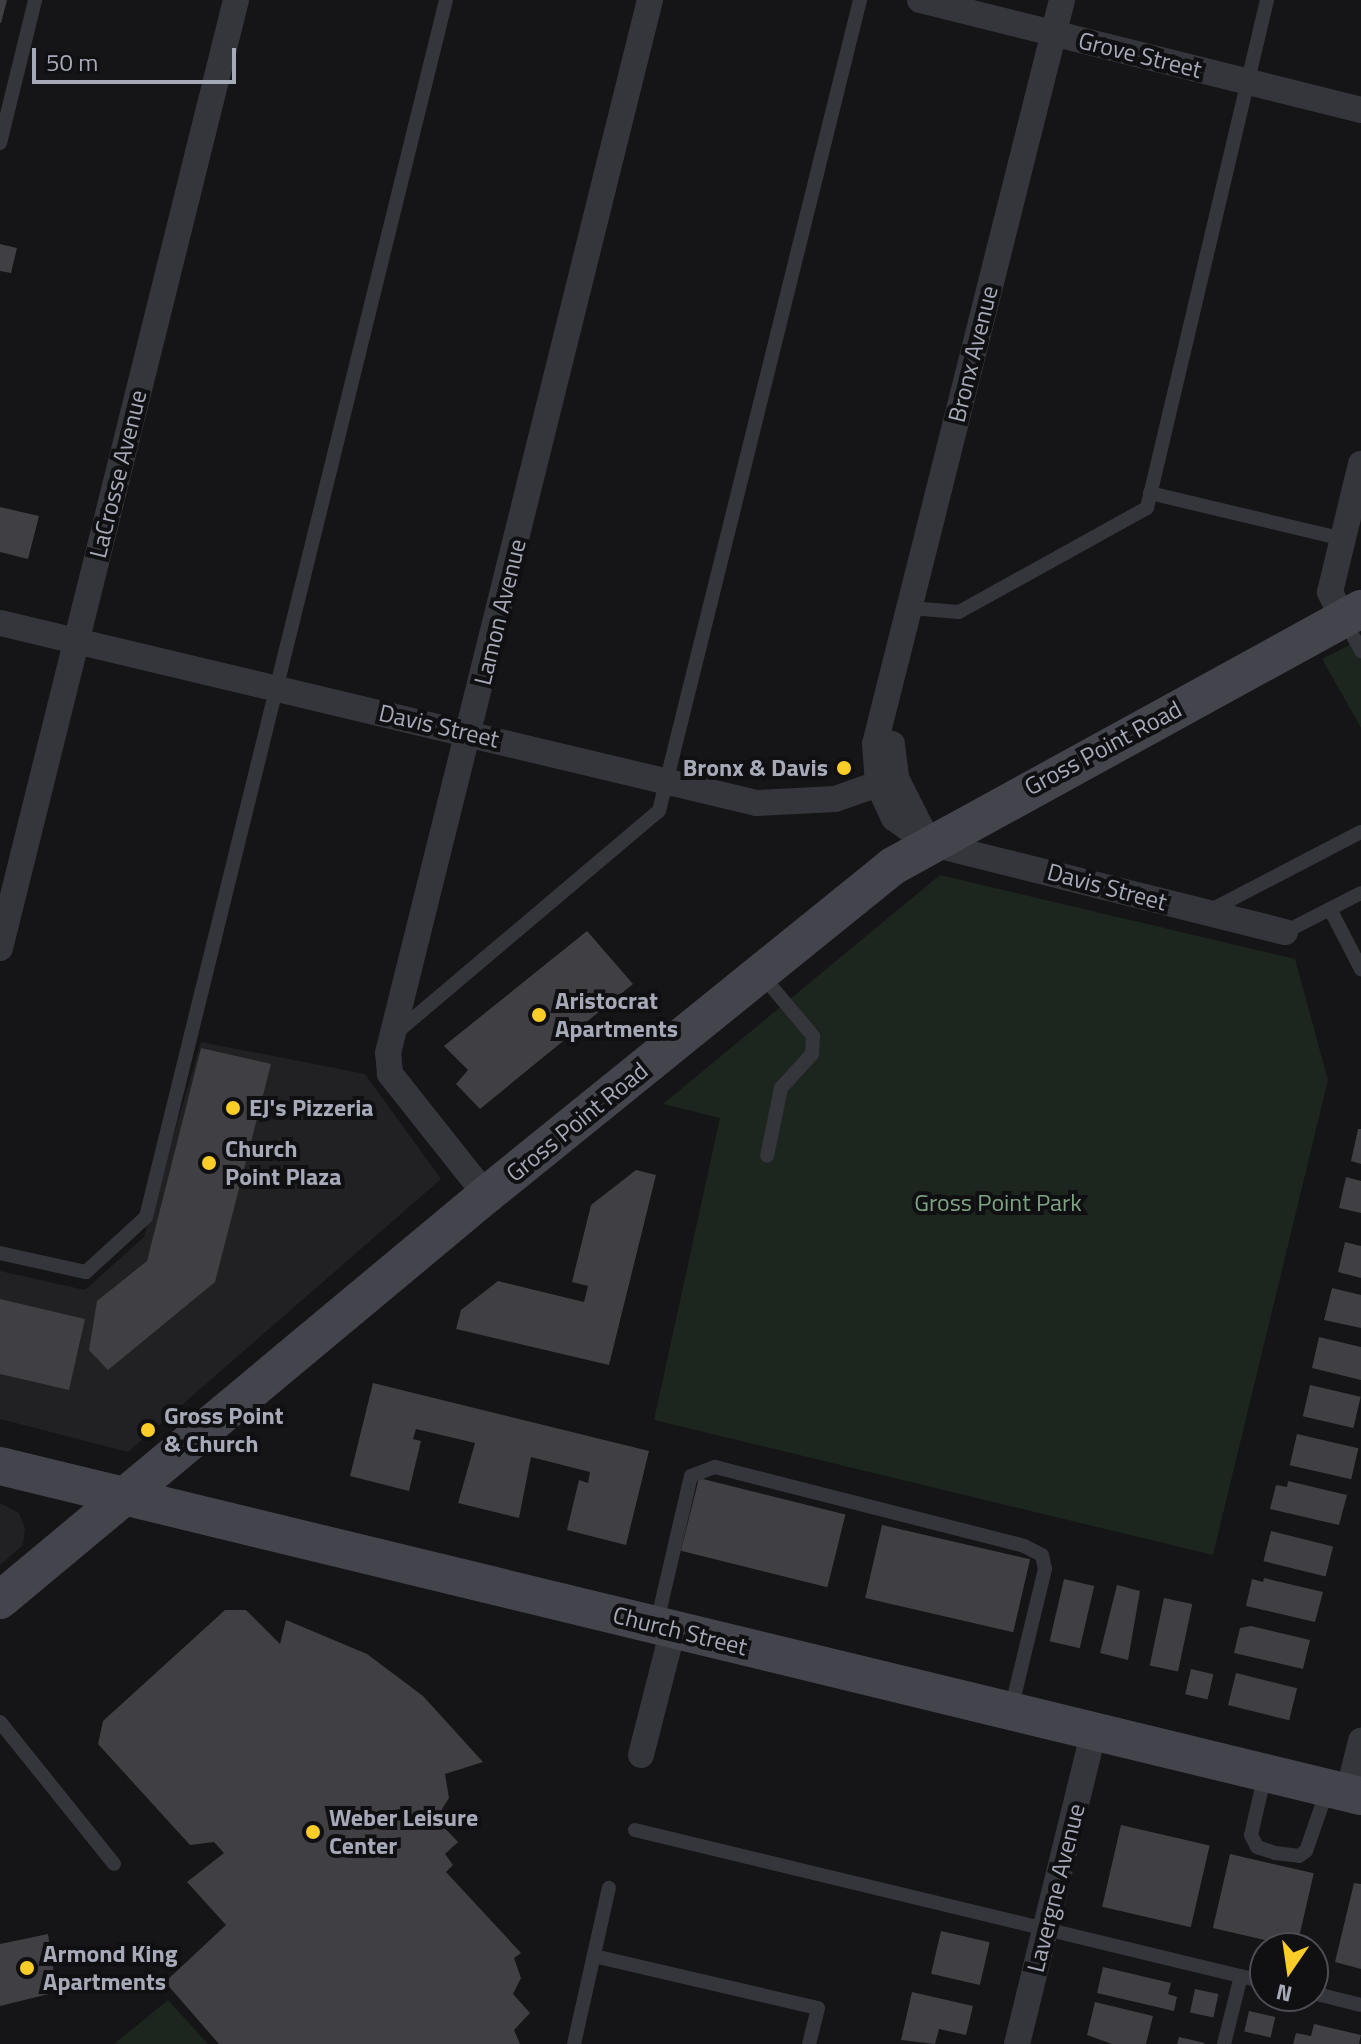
<!DOCTYPE html>
<html>
<head>
<meta charset="utf-8">
<style>
	body { margin:0 }
	#map { position:relative; width:1361px; height:2044px; overflow:hidden; background:#151517; font-family:"Titillium Web",sans-serif }
	div>[style] { position:absolute }
	.built>* { inset:0; background:#212124 }
	.green>* { inset:0; background:#1c251e }
	.building>* { inset:0; background:#3f3f44; transform-origin:0 0 }
	.lane>* { height:14px; margin:-7px; padding:0 7px; transform-origin:7px; border-radius:7px; background:#35363c }
	.street>* { height:26px; margin:-13px; padding:0 13px; transform-origin:13px; border-radius:13px; background:#35363c }
	.secondary>* { height:38px; margin:-19px; padding:0 19px; transform-origin:19px; border-radius:19px; background:#43444c }
	.dots>* { width:22px; height:22px; translate:-50% -50%; box-sizing:border-box; border:4px solid #101012; border-radius:50% }
	span { translate:-50% -50%; white-space:nowrap; text-align:center; line-height:1.15; -webkit-text-stroke:8px #101012; paint-order:stroke }
	.street-label { font-size:24px; color:#a6a9b8 }
	.poi-label { font-size:24px; color:#a6a9b8; font-weight:700 }
	.right { translate:-100% -50%; text-align:right }
	.left { translate:0 -50%; text-align:left }
	.park-label { font-size:24px; color:#7ca483 }
	.north { position:absolute; left:1249px; top:1932px; width:80px; height:80px; box-sizing:border-box; background:#101012; border:2px solid #4c4d54; border-radius:50%; rotate:193deg; font-size:22px; font-weight:700; line-height:32px; text-align:center; color:#a6a9b8 }
	.north::after { content:''; display:block; margin:auto; width:28px; height:36px; background:#fbcd28; clip-path:polygon(50% 0,100% 100%,50% 72%,0 100%) }
	.scale { position:absolute; left:32px; top:48px; width:204px; height:36px; box-sizing:border-box; border:4px solid #a6a9b8; border-top:0; padding-left:10px; font-size:24px; line-height:28px; white-space:nowrap; color:#a6a9b8; -webkit-text-stroke:6px #101012; paint-order:stroke }
</style>
</head>
<body>
<div id="map">
	<div class="built">
		<div style="clip-path:polygon(201px 1042px,365px 1074px,441px 1179px,128px 1452px,0 1419px,0 1271px,85px 1290px,144px 1237px)"></div>
		<div style="clip-path:polygon(0 1503px,19px 1513px,25px 1528px,23px 1545px,0 1565px)"></div>
	</div>
	<div class="green">
		<div style="clip-path:polygon(1361px 639px,1361px 728px,1322px 659px)"></div>
		<div style="clip-path:polygon(940px 875px,1295px 959px,1328px 1080px,1213px 1555px,654px 1420px,720px 1118px,663px 1104px)"></div>
		<div style="clip-path:polygon(168px 2000px,208px 2044px,114px 2044px)"></div>
	</div>
	<div class="building">
		<div style="clip-path:polygon(0 0,7px 0,1px 23px,0 23px)"></div>
		<div style="clip-path:polygon(0 244px,17px 248px,11px 273px,0 271px)"></div>
		<div style="clip-path:polygon(0 507px,39px 516px,28px 559px,0 552px)"></div>
		<div style="clip-path:polygon(587px 931px,633px 984px,480px 1109px,456px 1084px,468px 1070px,444px 1046px)"></div>
		<div style="clip-path:polygon(201px 1048px,271px 1064px,215px 1282px,108px 1370px,89px 1350px,97px 1301px,147px 1261px)"></div>
		<div style="clip-path:polygon(1358px 1129px,1361px 1129px,1361px 1164px,1351px 1161px)"></div>
		<div style="clip-path:polygon(636px 1170px,656px 1175px,609px 1365px,456px 1329px,461px 1310px,498px 1281px,584px 1302px,588px 1286px,572px 1282px,591px 1205px)"></div>
		<div style="clip-path:polygon(1346px 1177px,1361px 1181px,1361px 1213px,1339px 1208px)"></div>
		<div style="clip-path:polygon(1345px 1242px,1361px 1246px,1361px 1278px,1338px 1272px)"></div>
		<div style="clip-path:polygon(1332px 1288px,1361px 1295px,1361px 1328px,1324px 1320px)"></div>
		<div style="clip-path:polygon(0 1299px,85px 1319px,69px 1390px,0 1374px)"></div>
		<div style="clip-path:polygon(1319px 1337px,1361px 1347px,1361px 1380px,1312px 1368px)"></div>
		<div style="clip-path:polygon(373px 1383px,649px 1451px,626px 1545px,567px 1530px,579px 1480px,588px 1483px,590px 1472px,531px 1457px,519px 1518px,458px 1503px,475px 1443px,416px 1429px,413px 1439px,421px 1441px,409px 1491px,350px 1476px)"></div>
		<div style="left:1310px;top:1385px;width:52px;height:32px;rotate:13deg"></div>
		<div style="left:1297px;top:1434px;width:63px;height:32px;rotate:13deg"></div>
		<div style="left:699px;top:1478px;width:151px;height:75px;rotate:14deg"></div>
		<div style="clip-path:polygon(1288px 1481px,1347px 1495px,1339px 1525px,1270px 1509px,1276px 1485px,1287px 1487px)"></div>
		<div style="left:882px;top:1525px;width:152px;height:75px;rotate:13deg"></div>
		<div style="left:1271px;top:1531px;width:64px;height:31px;rotate:14deg"></div>
		<div style="clip-path:polygon(1264px 1578px,1323px 1592px,1315px 1622px,1246px 1606px,1252px 1579px,1263px 1582px)"></div>
		<div style="left:1064px;top:1579px;width:31px;height:64px;rotate:13deg"></div>
		<div style="clip-path:polygon(1117px 1585px,1140px 1591px,1128px 1660px,1100px 1653px)"></div>
		<div style="left:1164px;top:1598px;width:29px;height:69px;rotate:12deg"></div>
		<div style="clip-path:polygon(225px 1610px,246px 1610px,280px 1644px,286px 1620px,367px 1654px,423px 1696px,483px 1762px,445px 1774px,449px 1798px,442px 1809px,447px 1815px,439px 1822px,458px 1842px,445px 1854px,453px 1865px,446px 1872px,521px 1953px,514px 1958px,521px 1978px,513px 1994px,530px 2013px,514px 2030px,520px 2044px,219px 2044px,165px 1982px,226px 1925px,187px 1882px,224px 1853px,214px 1842px,190px 1845px,98px 1744px,103px 1721px)"></div>
		<div style="clip-path:polygon(1251px 1626px,1310px 1640px,1303px 1669px,1234px 1653px,1240px 1628px)"></div>
		<div style="left:1191px;top:1669px;width:23px;height:26px;rotate:13deg"></div>
		<div style="left:1236px;top:1673px;width:63px;height:33px;rotate:14deg"></div>
		<div style="left:1121px;top:1825px;width:91px;height:84px;rotate:13deg"></div>
		<div style="left:1230px;top:1854px;width:86px;height:76px;rotate:13deg"></div>
		<div style="clip-path:polygon(1354px 1883px,1361px 1884px,1361px 1969px,1335px 1962px)"></div>
		<div style="left:941px;top:1931px;width:50px;height:44px;rotate:13deg"></div>
		<div style="clip-path:polygon(48px 1934px,57px 1992px,0 2006px,0 1944px)"></div>
		<div style="clip-path:polygon(1103px 1967px,1171px 1983px,1168px 1994px,1177px 1997px,1174px 2011px,1097px 1993px)"></div>
		<div style="left:1195px;top:1989px;width:24px;height:24px;rotate:12deg"></div>
		<div style="clip-path:polygon(912px 1992px,973px 2006px,966px 2035px,939px 2029px,935px 2044px,901px 2040px)"></div>
		<div style="clip-path:polygon(1095px 2002px,1153px 2016px,1146px 2044px,1112px 2044px,1087px 2035px)"></div>
		<div style="left:1249px;top:2011px;width:27px;height:21px;rotate:13deg"></div>
		<div style="clip-path:polygon(1314px 2024px,1361px 2035px,1359px 2044px,1293px 2044px,1296px 2033px,1311px 2036px)"></div>
		<div style="clip-path:polygon(1179px 2037px,1205px 2043px,1204px 2044px,1177px 2044px)"></div>
	</div>
	<div class="lane">
		<div style="left:0;top:143px;width:147px;rotate:-76.2deg"></div>
		<div style="left:1150px;top:493px;width:198px;rotate:13.4deg"></div>
		<div style="left:910px;top:608px;width:49px;rotate:4.7deg"></div>
		<div style="left:959px;top:612px;width:215px;rotate:-29deg"></div>
		<div style="left:1147px;top:508px;width:522px;rotate:-76.71deg"></div>
		<div style="left:1343px;top:618px;width:38px;rotate:61deg"></div>
		<div style="left:1330px;top:909px;width:68px;rotate:62.7deg"></div>
		<div style="left:1209px;top:911px;width:171px;rotate:-27.5deg"></div>
		<div style="left:1285px;top:932px;width:85px;rotate:-27.2deg"></div>
		<div style="left:761px;top:974px;width:81px;rotate:50deg"></div>
		<div style="left:813px;top:1036px;width:18px;rotate:93deg"></div>
		<div style="left:812px;top:1054px;width:46px;rotate:132.4deg"></div>
		<div style="left:781px;top:1088px;width:69px;rotate:101.6deg"></div>
		<div style="left:396px;top:1033px;width:344px;rotate:-40.2deg"></div>
		<div style="left:659px;top:811px;width:836px;rotate:-76.08deg"></div>
		<div style="left:0;top:1253px;width:88px;rotate:12.5deg"></div>
		<div style="left:86px;top:1272px;width:81px;rotate:-42.5deg"></div>
		<div style="left:146px;top:1217px;width:1253px;rotate:-76.15deg"></div>
		<div style="left:657px;top:1622px;width:150px;rotate:-76.9deg"></div>
		<div style="left:691px;top:1476px;width:26px;rotate:-21deg"></div>
		<div style="left:715px;top:1467px;width:319px;rotate:14.3deg"></div>
		<div style="left:1024px;top:1546px;width:20px;rotate:27deg"></div>
		<div style="left:1042px;top:1555px;width:14px;rotate:78deg"></div>
		<div style="left:1045px;top:1569px;width:145px;rotate:103.6deg"></div>
		<div style="left:0;top:1722px;width:182px;rotate:51.2deg"></div>
		<div style="left:1265px;top:1774px;width:63px;rotate:102.9deg"></div>
		<div style="left:1251px;top:1835px;width:13px;rotate:63deg"></div>
		<div style="left:1257px;top:1847px;width:19px;rotate:18deg"></div>
		<div style="left:1275px;top:1853px;width:24px;rotate:7deg"></div>
		<div style="left:1299px;top:1856px;width:9px;rotate:-36deg"></div>
		<div style="left:1306px;top:1851px;width:67px;rotate:-70.8deg"></div>
		<div style="left:635px;top:1830px;width:648px;rotate:13.56deg"></div>
		<div style="left:594px;top:1956px;width:230px;rotate:13.1deg"></div>
		<div style="left:818px;top:2008px;width:37px;rotate:104deg"></div>
		<div style="left:1313px;top:1993px;width:49px;rotate:14deg"></div>
		<div style="left:574px;top:2044px;width:160px;rotate:-77.4deg"></div>
		<div style="left:1224px;top:2044px;width:70px;rotate:-76deg"></div>
	</div>
	<div class="street">
		<div style="left:920px;top:0;width:455px;rotate:14deg"></div>
		<div style="left:1062px;top:0;width:767px;rotate:104.11deg"></div>
		<div style="left:875px;top:744px;width:40px;rotate:85.7deg"></div>
		<div style="left:878px;top:784px;width:38px;rotate:65deg"></div>
		<div style="left:894px;top:818px;width:42px;rotate:36.3deg"></div>
		<div style="left:928px;top:843px;width:368px;rotate:14deg"></div>
		<div style="left:1343px;top:618px;width:29px;rotate:-117deg"></div>
		<div style="left:1330px;top:592px;width:132px;rotate:-76.4deg"></div>
		<div style="left:0;top:623px;width:778px;rotate:13.38deg"></div>
		<div style="left:757px;top:803px;width:78px;rotate:-2.9deg"></div>
		<div style="left:835px;top:799px;width:46px;rotate:-19.2deg"></div>
		<div style="left:892px;top:744px;width:34px;rotate:83deg"></div>
		<div style="left:896px;top:778px;width:67px;rotate:63.4deg"></div>
		<div style="left:0;top:948px;width:977px;rotate:-76.02deg"></div>
		<div style="left:486px;top:1195px;width:154px;rotate:-128.4deg"></div>
		<div style="left:390px;top:1074px;width:21px;rotate:-95deg"></div>
		<div style="left:388px;top:1053px;width:1085px;rotate:-76.03deg"></div>
		<div style="left:641px;top:1755px;width:130px;rotate:-75.7deg"></div>
		<div style="left:1348px;top:1793px;width:54px;rotate:-76deg"></div>
		<div style="left:1017px;top:2044px;width:322px;rotate:-76.2deg"></div>
	</div>
	<div class="secondary">
		<div style="left:0;top:1466px;width:1400px;rotate:13.63deg"></div>
		<div style="left:0;top:1600px;width:633px;rotate:-39.81deg"></div>
		<div style="left:486px;top:1195px;width:523px;rotate:-38.95deg"></div>
		<div style="left:893px;top:866px;width:534px;rotate:-28.77deg"></div>
	</div>
	<div class="dots">
		<div style="left:844px;top:768px;background:#fbcd28"></div>
		<div style="left:539px;top:1015px;background:#fbcd28"></div>
		<div style="left:233px;top:1108px;background:#fbcd28"></div>
		<div style="left:209px;top:1163px;background:#fbcd28"></div>
		<div style="left:148px;top:1430px;background:#fbcd28"></div>
		<div style="left:313px;top:1832px;background:#fbcd28"></div>
		<div style="left:27px;top:1968px;background:#fbcd28"></div>
	</div>
	<div class="street-label">
		<span style="left:1140px;top:55px;rotate:14deg">Grove Street</span>
		<span style="left:973px;top:354px;rotate:-76deg">Bronx Avenue</span>
		<span style="left:118px;top:474px;rotate:-76deg">LaCrosse Avenue</span>
		<span style="left:500px;top:612px;rotate:-76deg">Lamon Avenue</span>
		<span style="left:439px;top:726px;rotate:13deg">Davis Street</span>
		<span style="left:1103px;top:748px;rotate:-28deg">Gross Point Road</span>
		<span style="left:1107px;top:887px;rotate:15deg">Davis Street</span>
		<span style="left:577px;top:1122px;rotate:-39deg">Gross Point Road</span>
		<span style="left:680px;top:1631px;rotate:14deg">Church Street</span>
		<span style="left:1056px;top:1888px;rotate:-76deg">Lavergne Avenue</span>
	</div>
	<div class="poi-label">
		<span class="right" style="left:828px;top:768px">Bronx &amp; Davis</span>
		<span class="left" style="left:555px;top:1015px">Aristocrat<br>Apartments</span>
		<span class="left" style="left:249px;top:1108px">EJ's Pizzeria</span>
		<span class="left" style="left:225px;top:1163px">Church<br>Point Plaza</span>
		<span class="left" style="left:164px;top:1430px">Gross Point<br>&amp; Church</span>
		<span class="left" style="left:329px;top:1832px">Weber Leisure<br>Center</span>
		<span class="left" style="left:43px;top:1968px">Armond King<br>Apartments</span>
	</div>
	<div class="park-label">
		<span style="left:998px;top:1203px">Gross Point Park</span>
	</div>
	<div class="north">N</div>
	<div class="scale">50 m</div>
</div>
</body>
</html>
